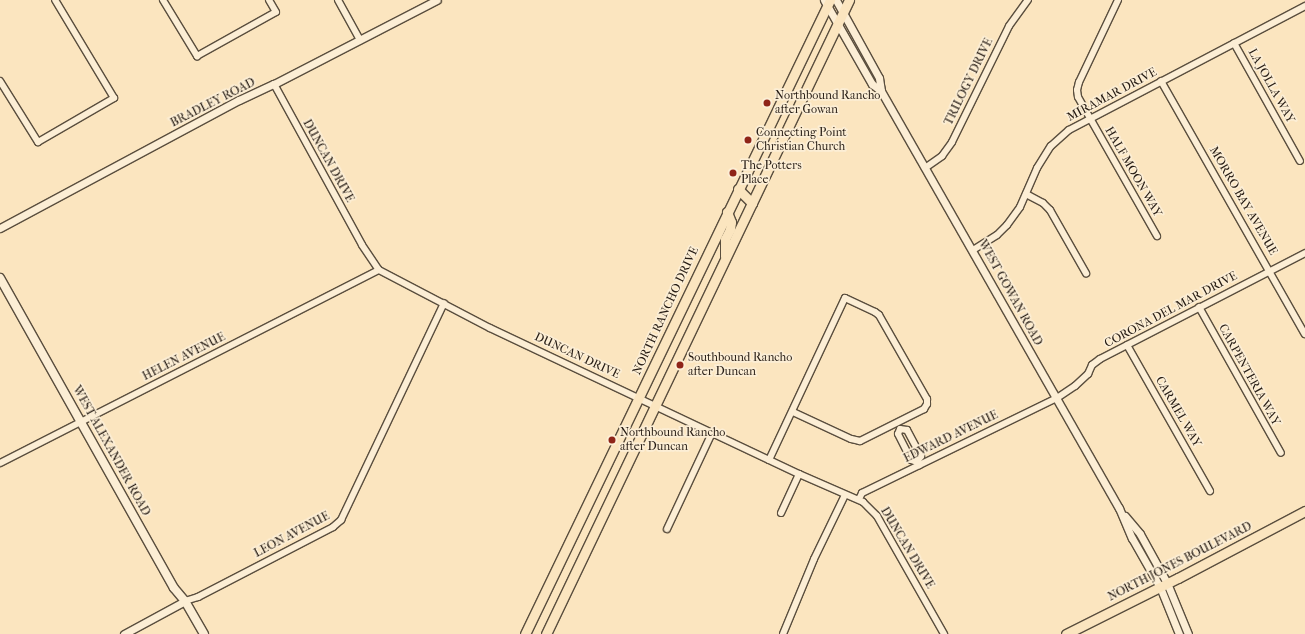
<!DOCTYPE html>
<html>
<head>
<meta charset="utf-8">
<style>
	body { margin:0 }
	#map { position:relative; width:1305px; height:634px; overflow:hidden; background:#fbe5bf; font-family:"IM FELL French Canon",serif }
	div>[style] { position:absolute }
	.roads { filter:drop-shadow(1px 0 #5a4e3e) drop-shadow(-1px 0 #5a4e3e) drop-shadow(0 1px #5a4e3e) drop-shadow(0 -1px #5a4e3e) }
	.minor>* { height:6px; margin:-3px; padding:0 3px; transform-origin:3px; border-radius:3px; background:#fceed5 }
	.tertiary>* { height:7px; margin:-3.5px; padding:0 3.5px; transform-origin:3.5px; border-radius:3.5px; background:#fceed5 }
	.secondary>* { height:8px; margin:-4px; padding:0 4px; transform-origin:4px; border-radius:4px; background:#fceed5 }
	.primary>* { height:9px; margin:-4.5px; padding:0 4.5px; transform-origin:4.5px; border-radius:4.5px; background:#fbe5bf }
	.dots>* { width:11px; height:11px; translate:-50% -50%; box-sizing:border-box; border:2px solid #fceed5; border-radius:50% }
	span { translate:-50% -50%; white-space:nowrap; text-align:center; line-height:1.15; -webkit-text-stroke:3.5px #fceed5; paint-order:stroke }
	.street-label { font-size:12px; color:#251b13 }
	.poi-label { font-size:12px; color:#251b13 }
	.left { translate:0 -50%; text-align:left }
</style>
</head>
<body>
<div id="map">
	<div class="roads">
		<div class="minor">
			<div style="left:163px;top:0;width:66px;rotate:58.7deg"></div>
			<div style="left:197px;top:56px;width:90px;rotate:-29.1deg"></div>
			<div style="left:276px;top:12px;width:14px;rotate:-120deg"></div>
			<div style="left:338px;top:0;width:46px;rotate:61.2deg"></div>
			<div style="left:1118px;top:0;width:91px;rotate:115.4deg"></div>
			<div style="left:1079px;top:82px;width:8px;rotate:104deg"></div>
			<div style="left:1077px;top:90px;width:7px;rotate:82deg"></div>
			<div style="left:1078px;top:97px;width:160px;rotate:60.4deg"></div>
			<div style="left:1234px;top:43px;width:135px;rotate:60.8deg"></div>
			<div style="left:0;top:81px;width:72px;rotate:58.1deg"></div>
			<div style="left:38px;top:142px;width:88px;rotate:-30.1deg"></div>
			<div style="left:114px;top:98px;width:114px;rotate:-121deg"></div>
			<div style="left:1161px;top:81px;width:291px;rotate:60.4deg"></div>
			<div style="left:274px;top:84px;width:183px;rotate:61.3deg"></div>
			<div style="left:362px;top:245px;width:30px;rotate:56deg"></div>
			<div style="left:379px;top:270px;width:125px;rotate:27.6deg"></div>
			<div style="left:490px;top:328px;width:342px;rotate:25.3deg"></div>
			<div style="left:799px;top:474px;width:70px;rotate:23.6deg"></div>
			<div style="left:863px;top:502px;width:20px;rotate:45deg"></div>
			<div style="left:877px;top:516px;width:136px;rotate:60.4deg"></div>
			<div style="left:925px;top:168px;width:21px;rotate:-35deg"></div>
			<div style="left:942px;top:156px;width:17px;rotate:-54deg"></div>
			<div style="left:952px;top:142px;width:129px;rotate:-63.8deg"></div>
			<div style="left:1009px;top:26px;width:32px;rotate:-54deg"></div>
			<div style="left:1026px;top:194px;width:19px;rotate:28deg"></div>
			<div style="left:1043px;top:203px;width:10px;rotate:45deg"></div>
			<div style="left:1050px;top:210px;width:73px;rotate:60.3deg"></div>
			<div style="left:973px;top:250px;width:28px;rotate:-32deg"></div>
			<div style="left:997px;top:235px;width:14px;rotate:-45deg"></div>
			<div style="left:1007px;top:225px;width:22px;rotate:-54deg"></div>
			<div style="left:1020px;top:207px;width:43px;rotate:-66.4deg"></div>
			<div style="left:1037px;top:168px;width:26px;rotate:-58deg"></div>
			<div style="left:1051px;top:146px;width:24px;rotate:-42deg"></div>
			<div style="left:1069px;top:130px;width:267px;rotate:-27.7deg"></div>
			<div style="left:1199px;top:307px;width:167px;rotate:60.7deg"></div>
			<div style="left:1127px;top:345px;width:168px;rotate:60.4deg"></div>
			<div style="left:900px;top:429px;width:5px;rotate:112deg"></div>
			<div style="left:898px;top:434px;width:29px;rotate:63deg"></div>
			<div style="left:911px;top:460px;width:6px;rotate:18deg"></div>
			<div style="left:917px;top:462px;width:4px;rotate:56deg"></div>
			<div style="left:900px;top:429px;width:7px;rotate:8deg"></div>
			<div style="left:907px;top:430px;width:30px;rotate:62deg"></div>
			<div style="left:921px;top:456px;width:7px;rotate:124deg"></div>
			<div style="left:769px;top:460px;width:179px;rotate:-64.9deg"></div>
			<div style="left:845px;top:298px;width:33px;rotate:25deg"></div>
			<div style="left:875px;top:312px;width:5px;rotate:37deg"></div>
			<div style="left:879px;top:315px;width:97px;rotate:60.3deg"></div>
			<div style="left:927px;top:399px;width:5px;rotate:90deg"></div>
			<div style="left:927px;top:404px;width:6px;rotate:121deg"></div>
			<div style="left:924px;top:409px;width:72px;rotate:153.4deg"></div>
			<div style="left:860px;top:441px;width:9px;rotate:-167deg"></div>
			<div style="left:851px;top:439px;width:64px;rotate:-155deg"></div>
			<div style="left:0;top:463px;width:425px;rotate:-27deg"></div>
			<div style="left:859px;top:499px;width:7px;rotate:-63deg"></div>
			<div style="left:862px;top:493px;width:217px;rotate:-26deg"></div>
			<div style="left:1057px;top:398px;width:22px;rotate:-34deg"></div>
			<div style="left:1075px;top:386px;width:18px;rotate:-43deg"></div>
			<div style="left:1088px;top:374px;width:10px;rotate:-66deg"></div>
			<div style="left:1092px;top:365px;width:10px;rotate:-37deg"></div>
			<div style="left:1100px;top:359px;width:231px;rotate:-27.3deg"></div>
			<div style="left:781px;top:513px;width:43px;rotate:-65.2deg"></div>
			<div style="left:667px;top:529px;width:106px;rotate:-64.9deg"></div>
			<div style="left:185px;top:601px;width:14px;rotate:-17deg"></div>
			<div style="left:198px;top:597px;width:152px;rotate:-27.4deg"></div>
			<div style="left:333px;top:527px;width:11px;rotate:-41deg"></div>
			<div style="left:341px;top:520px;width:240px;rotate:-64.6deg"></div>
			<div style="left:783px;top:634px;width:81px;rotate:-67.5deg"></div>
			<div style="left:814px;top:559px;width:71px;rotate:-64.2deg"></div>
		</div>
		<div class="tertiary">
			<div style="left:824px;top:0;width:97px;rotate:60.3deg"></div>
			<div style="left:872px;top:84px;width:11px;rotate:38deg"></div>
			<div style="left:836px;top:0;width:89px;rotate:61.1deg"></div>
			<div style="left:879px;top:78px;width:13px;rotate:81deg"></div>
			<div style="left:881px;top:91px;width:480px;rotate:60.3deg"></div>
			<div style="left:1119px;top:508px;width:33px;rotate:67deg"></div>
			<div style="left:1132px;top:538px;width:56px;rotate:60.3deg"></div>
			<div style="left:1160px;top:587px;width:51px;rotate:68deg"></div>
			<div style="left:0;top:228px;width:271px;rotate:-28.2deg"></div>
			<div style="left:239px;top:100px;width:38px;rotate:-25deg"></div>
			<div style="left:274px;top:84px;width:183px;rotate:-27.3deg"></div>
			<div style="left:1125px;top:516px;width:23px;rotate:50deg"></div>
			<div style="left:1140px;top:534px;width:56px;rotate:61.1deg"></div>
			<div style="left:1167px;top:583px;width:55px;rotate:67.6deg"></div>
			<div style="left:124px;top:634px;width:69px;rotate:-28.4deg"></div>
		</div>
		<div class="secondary">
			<div style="left:0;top:278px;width:355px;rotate:60.7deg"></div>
			<div style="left:174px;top:588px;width:17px;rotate:50deg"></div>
			<div style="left:185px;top:601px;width:38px;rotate:60deg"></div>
		</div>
		<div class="primary">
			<div style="left:738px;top:189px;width:20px;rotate:45deg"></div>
			<div style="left:725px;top:256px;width:17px;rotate:-90deg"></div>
			<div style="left:725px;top:239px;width:11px;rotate:-63deg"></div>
			<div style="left:730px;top:229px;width:7px;rotate:-82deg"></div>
			<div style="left:731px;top:222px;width:11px;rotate:-112deg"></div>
			<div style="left:525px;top:634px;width:704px;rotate:-64.31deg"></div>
			<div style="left:546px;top:634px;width:703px;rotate:-64.46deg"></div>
			<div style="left:1066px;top:634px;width:125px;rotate:-26.6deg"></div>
			<div style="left:1178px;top:578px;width:144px;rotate:-27.8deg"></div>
		</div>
	</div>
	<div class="dots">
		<div style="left:767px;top:103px;background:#8f2418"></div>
		<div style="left:748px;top:140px;background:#8f2418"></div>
		<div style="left:733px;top:173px;background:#8f2418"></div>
		<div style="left:680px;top:365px;background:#8f2418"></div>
		<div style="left:612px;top:440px;background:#8f2418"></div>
	</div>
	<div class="street-label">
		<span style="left:969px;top:82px;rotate:-64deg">TRILOGY DRIVE</span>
		<span style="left:1271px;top:86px;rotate:61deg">LA JOLLA WAY</span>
		<span style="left:1112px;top:95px;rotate:-28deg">MIRAMAR DRIVE</span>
		<span style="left:213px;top:103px;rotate:-27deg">BRADLEY ROAD</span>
		<span style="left:328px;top:161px;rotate:61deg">DUNCAN DRIVE</span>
		<span style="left:1133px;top:172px;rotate:60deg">HALF MOON WAY</span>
		<span style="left:1243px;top:201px;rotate:60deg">MORRO BAY AVENUE</span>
		<span style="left:1010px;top:293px;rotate:61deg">WEST GOWAN ROAD</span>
		<span style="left:1171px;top:310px;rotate:-28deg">CORONA DEL MAR DRIVE</span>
		<span style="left:666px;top:311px;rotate:-65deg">NORTH RANCHO DRIVE</span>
		<span style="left:577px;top:356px;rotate:25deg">DUNCAN DRIVE</span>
		<span style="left:184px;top:357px;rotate:-27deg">HELEN AVENUE</span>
		<span style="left:1249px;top:375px;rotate:61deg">CARPENTERIA WAY</span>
		<span style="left:1178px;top:412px;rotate:60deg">CARMEL WAY</span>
		<span style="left:951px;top:437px;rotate:-26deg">EDWARD AVENUE</span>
		<span style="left:111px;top:451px;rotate:61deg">WEST ALEXANDER ROAD</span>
		<span style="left:292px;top:535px;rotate:-28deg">LEON AVENUE</span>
		<span style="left:907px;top:548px;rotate:59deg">DUNCAN DRIVE</span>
		<span style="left:1180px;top:562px;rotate:-27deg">NORTH JONES BOULEVARD</span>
	</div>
	<div class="poi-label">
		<span class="left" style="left:775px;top:103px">Northbound Rancho<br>after Gowan</span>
		<span class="left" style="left:756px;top:140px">Connecting Point<br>Christian Church</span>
		<span class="left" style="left:741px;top:173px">The Potters<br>Place</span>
		<span class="left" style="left:688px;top:365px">Southbound Rancho<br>after Duncan</span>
		<span class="left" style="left:620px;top:440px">Northbound Rancho<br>after Duncan</span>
	</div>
</div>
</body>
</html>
